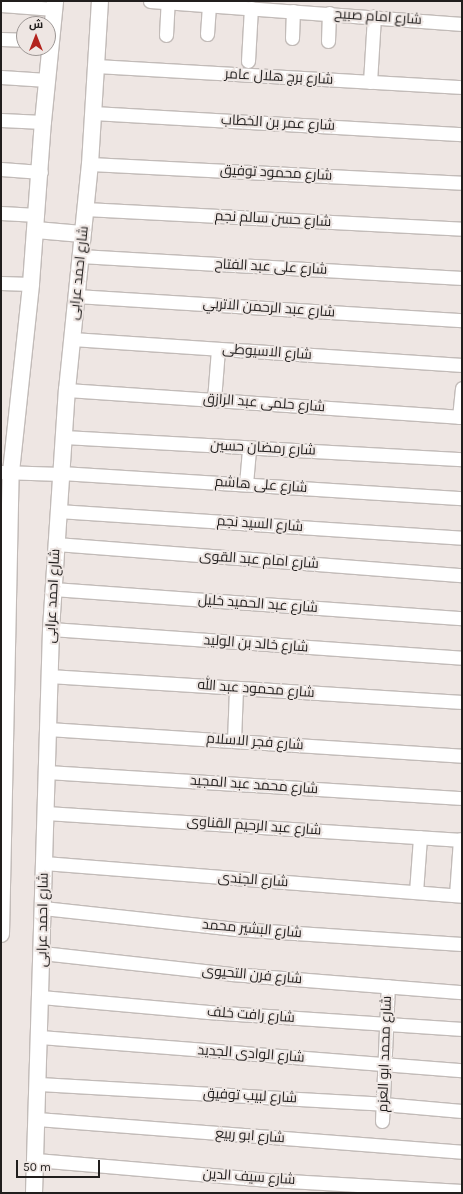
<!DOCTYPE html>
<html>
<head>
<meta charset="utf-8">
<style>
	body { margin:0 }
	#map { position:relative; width:463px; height:1194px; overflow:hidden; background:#eee6e3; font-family:Karla,Cairo,sans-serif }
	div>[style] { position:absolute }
	.roads { filter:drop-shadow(1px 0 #c2bbb8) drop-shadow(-1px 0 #c2bbb8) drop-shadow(0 1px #c2bbb8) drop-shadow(0 -1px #c2bbb8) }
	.minor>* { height:13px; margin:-6.5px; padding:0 6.5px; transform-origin:6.5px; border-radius:6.5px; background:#fff }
	.tertiary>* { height:16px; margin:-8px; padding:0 8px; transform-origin:8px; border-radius:8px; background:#fff }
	span { translate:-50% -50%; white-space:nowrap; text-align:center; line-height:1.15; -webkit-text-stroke:4px #eee6e3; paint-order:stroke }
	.street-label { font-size:14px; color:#211e1d }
	.frame { position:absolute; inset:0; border:2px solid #211e1d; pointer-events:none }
	.north { position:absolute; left:16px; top:16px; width:40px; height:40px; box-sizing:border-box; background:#eee6e3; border:1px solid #9c9694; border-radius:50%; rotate:0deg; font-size:11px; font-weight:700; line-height:16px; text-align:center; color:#211e1d }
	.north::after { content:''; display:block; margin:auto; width:14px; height:18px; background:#b3231d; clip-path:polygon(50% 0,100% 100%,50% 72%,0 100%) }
	.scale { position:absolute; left:16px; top:1160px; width:84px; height:18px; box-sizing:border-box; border:2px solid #211e1d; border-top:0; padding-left:5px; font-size:12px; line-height:14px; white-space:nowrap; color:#211e1d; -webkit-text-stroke:3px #eee6e3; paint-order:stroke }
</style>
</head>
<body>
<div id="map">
	<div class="roads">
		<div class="minor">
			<div style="left:150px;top:1px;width:313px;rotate:4.2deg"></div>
			<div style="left:1px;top:5px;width:53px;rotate:4.3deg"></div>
			<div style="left:207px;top:34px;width:29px;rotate:-86deg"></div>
			<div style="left:166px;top:35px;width:33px;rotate:-87deg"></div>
			<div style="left:292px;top:38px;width:27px;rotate:-88deg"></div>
			<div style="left:1px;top:39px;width:23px;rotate:2deg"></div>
			<div style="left:328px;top:41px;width:28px;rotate:-88deg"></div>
			<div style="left:248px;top:61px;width:53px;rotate:-86.8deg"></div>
			<div style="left:96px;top:66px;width:367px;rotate:3.3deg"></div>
			<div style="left:1px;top:77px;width:46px;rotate:3.7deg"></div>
			<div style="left:370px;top:82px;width:66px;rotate:-86.5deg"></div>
			<div style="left:93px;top:113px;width:370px;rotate:3.3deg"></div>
			<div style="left:1px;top:120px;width:42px;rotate:2.7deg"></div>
			<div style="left:90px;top:164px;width:372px;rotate:2.9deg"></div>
			<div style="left:1px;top:169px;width:40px;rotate:4.3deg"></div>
			<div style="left:85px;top:209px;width:378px;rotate:3deg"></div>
			<div style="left:1px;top:213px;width:36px;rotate:3deg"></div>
			<div style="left:80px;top:256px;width:383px;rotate:3.3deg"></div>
			<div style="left:1px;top:283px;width:30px;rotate:2deg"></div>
			<div style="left:76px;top:296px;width:387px;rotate:3.6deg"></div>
			<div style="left:72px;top:339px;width:391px;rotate:3.8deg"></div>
			<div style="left:67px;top:390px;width:396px;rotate:3.9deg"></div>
			<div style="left:214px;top:400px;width:51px;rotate:-85.5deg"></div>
			<div style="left:459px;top:417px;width:29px;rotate:-84deg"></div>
			<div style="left:64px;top:437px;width:399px;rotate:3.2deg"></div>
			<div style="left:1px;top:472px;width:60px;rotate:1.9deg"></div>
			<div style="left:61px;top:473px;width:402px;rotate:3.6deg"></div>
			<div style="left:246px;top:484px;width:36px;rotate:-85deg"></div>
			<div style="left:58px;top:511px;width:405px;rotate:3.8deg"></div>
			<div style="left:56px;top:544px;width:407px;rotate:4.4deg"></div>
			<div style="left:53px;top:589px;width:410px;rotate:4.1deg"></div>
			<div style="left:51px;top:629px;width:412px;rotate:4deg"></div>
			<div style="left:49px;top:676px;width:414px;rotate:3.6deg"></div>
			<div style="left:48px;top:729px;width:415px;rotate:3.7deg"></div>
			<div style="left:234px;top:741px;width:53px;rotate:-87.8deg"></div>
			<div style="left:47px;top:772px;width:416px;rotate:3.6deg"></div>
			<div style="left:46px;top:813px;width:417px;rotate:3.7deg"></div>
			<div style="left:44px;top:863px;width:419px;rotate:4.5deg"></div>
			<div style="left:416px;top:892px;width:55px;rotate:-85.8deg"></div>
			<div style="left:456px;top:895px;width:56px;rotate:-85.9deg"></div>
			<div style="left:43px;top:908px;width:194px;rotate:6.2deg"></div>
			<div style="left:236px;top:929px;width:226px;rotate:3.8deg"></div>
			<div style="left:42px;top:953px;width:190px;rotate:6.3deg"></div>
			<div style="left:231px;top:974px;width:232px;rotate:4.5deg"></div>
			<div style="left:41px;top:997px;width:168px;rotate:5.1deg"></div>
			<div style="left:208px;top:1012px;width:255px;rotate:3.8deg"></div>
			<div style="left:40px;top:1037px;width:423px;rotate:4.5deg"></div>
			<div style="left:39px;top:1084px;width:345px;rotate:3.3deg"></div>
			<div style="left:383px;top:1104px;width:79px;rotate:5.1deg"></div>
			<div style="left:37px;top:1119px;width:426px;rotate:4.4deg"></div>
			<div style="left:382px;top:1121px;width:135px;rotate:-87.5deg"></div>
			<div style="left:36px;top:1160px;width:236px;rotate:4.9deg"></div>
			<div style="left:271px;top:1180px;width:191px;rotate:3.3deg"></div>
		</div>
		<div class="tertiary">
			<div style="left:36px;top:230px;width:46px;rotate:5deg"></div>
			<div style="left:1px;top:934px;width:462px;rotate:-88.8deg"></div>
			<div style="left:11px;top:472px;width:189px;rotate:-83.9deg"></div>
			<div style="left:31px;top:284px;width:162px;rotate:-85.8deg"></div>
			<div style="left:43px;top:122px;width:122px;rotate:-84.3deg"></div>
			<div style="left:34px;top:1193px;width:564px;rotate:-88.27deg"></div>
			<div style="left:51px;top:629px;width:240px;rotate:-86.2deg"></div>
			<div style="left:67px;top:390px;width:227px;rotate:-84.2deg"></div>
			<div style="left:90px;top:164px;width:163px;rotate:-86.5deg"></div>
		</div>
	</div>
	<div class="street-label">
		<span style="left:378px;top:17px;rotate:4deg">شارع امام صبيح</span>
		<span style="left:279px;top:77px;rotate:3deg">شارع برج هلال عامر</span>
		<span style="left:278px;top:123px;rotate:3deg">شارع عمر بن الخطاب</span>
		<span style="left:276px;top:173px;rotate:3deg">شارع محمود توفيق</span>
		<span style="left:273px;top:219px;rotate:3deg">شارع حسن سالم نجم</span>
		<span style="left:271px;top:267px;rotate:3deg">شارع على عبد الفتاح</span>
		<span style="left:79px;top:273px;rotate:-84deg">شارع احمد عرابى</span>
		<span style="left:269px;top:308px;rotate:4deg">شارع عبد الرحمن الاتربي</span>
		<span style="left:267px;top:352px;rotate:4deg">شارع الاسيوطى</span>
		<span style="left:264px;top:403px;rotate:4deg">شارع حلمى عبد الرازق</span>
		<span style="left:263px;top:448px;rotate:3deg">شارع رمضان حسين</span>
		<span style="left:261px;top:485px;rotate:4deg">شارع على هاشم</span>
		<span style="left:260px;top:524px;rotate:4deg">شارع السيد نجم</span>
		<span style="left:259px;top:560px;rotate:4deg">شارع امام عبد القوى</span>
		<span style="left:53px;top:596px;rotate:-87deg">شارع احمد عرابى</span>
		<span style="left:258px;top:604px;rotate:4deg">شارع عبد الحميد خليل</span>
		<span style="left:256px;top:644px;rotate:4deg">شارع خالد بن الوليد</span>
		<span style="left:256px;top:689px;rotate:4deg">شارع محمود عبد الله</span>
		<span style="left:255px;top:742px;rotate:4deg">شارع فجر الاسلام</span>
		<span style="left:254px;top:785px;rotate:4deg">شارع محمد عبد المجيد</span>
		<span style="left:254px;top:826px;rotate:4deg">شارع عبد الرحيم القناوى</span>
		<span style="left:253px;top:880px;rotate:4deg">شارع الجندى</span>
		<span style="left:43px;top:920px;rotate:-89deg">شارع احمد عرابى</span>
		<span style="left:252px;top:929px;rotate:5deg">شارع البشير محمد</span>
		<span style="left:252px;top:975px;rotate:5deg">شارع فرن التحيوى</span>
		<span style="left:251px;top:1015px;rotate:4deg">شارع رافت خلف</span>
		<span style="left:251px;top:1054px;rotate:4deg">شارع الوادى الجديد</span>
		<span style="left:385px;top:1054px;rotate:-88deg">شارع محمد ابو العزم</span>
		<span style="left:250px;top:1096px;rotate:3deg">شارع لبيب توفيق</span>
		<span style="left:250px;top:1136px;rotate:4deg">شارع ابو ربيع</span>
		<span style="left:249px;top:1177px;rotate:4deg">شارع سيف الدين</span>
	</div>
	<div class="frame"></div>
	<div class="north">ش</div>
	<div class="scale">50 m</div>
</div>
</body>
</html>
